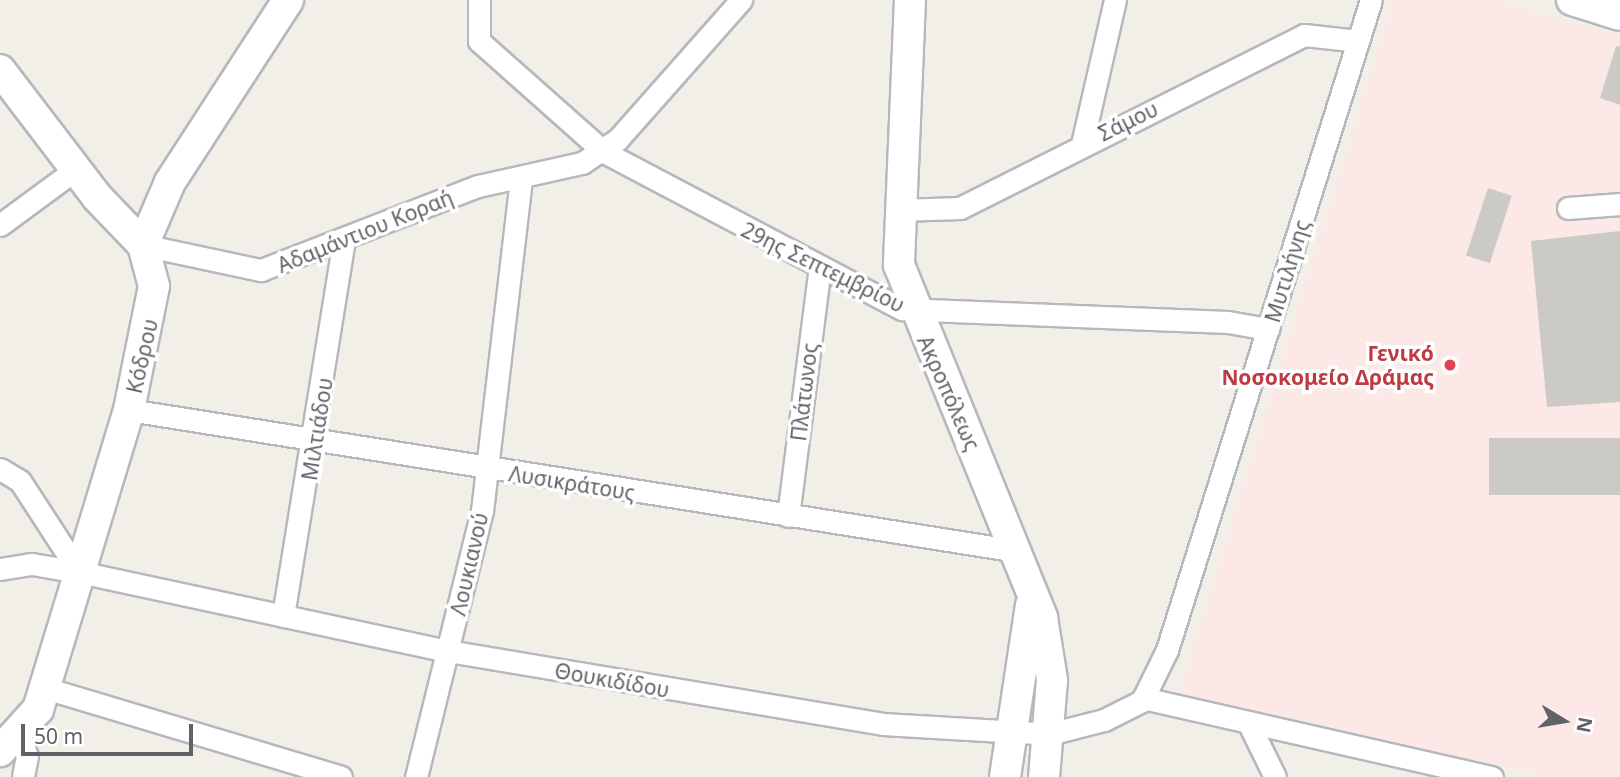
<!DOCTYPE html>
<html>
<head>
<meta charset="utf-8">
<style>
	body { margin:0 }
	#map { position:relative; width:1620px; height:777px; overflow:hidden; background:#f1efe8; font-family:"Noto Sans",sans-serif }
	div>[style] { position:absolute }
	.medical>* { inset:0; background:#fce8e6 }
	.building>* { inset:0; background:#cccac5; transform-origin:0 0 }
	.roads { filter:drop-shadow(2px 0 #b5b8bc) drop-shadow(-2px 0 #b5b8bc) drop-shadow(0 2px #b5b8bc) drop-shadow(0 -2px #b5b8bc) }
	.street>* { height:21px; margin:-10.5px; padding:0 10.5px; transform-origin:10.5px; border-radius:10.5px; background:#fff }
	.secondary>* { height:30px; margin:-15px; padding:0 15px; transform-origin:15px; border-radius:15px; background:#fff }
	.dots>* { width:19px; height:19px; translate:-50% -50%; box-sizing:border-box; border:4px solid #fff; border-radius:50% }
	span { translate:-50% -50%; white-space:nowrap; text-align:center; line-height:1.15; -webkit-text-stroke:7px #fff; paint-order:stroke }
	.street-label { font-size:21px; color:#5f6368 }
	.health-label { font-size:21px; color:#be3a42; font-weight:700 }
	.right { translate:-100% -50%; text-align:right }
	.north { position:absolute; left:1529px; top:686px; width:70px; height:70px; -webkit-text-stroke:5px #fff; paint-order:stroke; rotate:101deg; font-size:19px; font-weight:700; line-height:28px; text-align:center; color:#5f6368 }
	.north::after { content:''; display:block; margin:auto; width:24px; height:32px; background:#5f6368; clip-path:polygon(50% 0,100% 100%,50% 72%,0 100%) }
	.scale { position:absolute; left:21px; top:724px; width:172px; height:32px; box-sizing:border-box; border:4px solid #5f6368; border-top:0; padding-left:9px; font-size:21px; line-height:24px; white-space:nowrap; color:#5f6368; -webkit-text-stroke:5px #fff; paint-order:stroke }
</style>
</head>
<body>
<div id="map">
	<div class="medical">
		<div style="clip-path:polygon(1393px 0,1494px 0,1620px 36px,1620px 777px,1549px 777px,1179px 693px)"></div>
	</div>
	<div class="building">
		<div style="clip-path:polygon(1616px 46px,1620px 47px,1620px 105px,1600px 98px)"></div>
		<div style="left:1488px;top:188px;width:25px;height:71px;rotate:18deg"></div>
		<div style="clip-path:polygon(1620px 231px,1620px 402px,1547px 407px,1531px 241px)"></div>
		<div style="left:1620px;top:438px;width:57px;height:131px;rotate:90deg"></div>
	</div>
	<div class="roads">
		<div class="street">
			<div style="left:479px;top:0;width:41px;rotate:90deg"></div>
			<div style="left:479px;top:41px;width:167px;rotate:41.6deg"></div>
			<div style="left:604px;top:152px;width:337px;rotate:27.8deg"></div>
			<div style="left:902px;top:309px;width:326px;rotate:2.3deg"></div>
			<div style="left:1228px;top:322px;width:41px;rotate:9.9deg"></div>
			<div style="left:1082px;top:144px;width:148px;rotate:-77.1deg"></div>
			<div style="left:1568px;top:208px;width:52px;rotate:-4.4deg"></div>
			<div style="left:899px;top:210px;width:61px;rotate:-1.9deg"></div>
			<div style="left:960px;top:208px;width:385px;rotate:-26.7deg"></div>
			<div style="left:1304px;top:35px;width:54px;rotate:6.3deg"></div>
			<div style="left:0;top:225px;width:94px;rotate:-36.4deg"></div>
			<div style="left:143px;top:245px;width:121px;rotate:12deg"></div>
			<div style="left:261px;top:270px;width:233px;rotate:-21.2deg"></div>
			<div style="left:478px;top:186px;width:107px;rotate:-12.5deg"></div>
			<div style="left:582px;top:163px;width:43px;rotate:-33.7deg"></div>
			<div style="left:618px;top:139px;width:186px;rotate:-48.5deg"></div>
			<div style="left:129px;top:410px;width:899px;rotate:9.02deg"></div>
			<div style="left:0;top:469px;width:23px;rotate:31deg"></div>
			<div style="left:20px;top:481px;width:108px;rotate:57deg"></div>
			<div style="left:788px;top:516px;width:251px;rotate:-82.7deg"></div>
			<div style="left:0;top:569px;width:32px;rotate:-9deg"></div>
			<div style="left:32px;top:564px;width:48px;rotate:9.7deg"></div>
			<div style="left:79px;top:572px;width:377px;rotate:12.1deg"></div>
			<div style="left:448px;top:651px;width:441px;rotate:9.5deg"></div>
			<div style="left:883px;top:724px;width:166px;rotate:3.4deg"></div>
			<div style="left:1049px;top:734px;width:57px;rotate:-14.3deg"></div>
			<div style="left:1104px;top:720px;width:42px;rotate:-26.6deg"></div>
			<div style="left:1142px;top:701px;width:57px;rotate:-63.9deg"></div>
			<div style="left:1167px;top:650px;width:681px;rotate:-72.58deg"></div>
			<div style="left:283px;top:616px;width:380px;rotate:-80.8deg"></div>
			<div style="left:45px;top:688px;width:309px;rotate:16.7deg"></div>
			<div style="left:1143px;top:698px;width:358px;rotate:12.8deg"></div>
			<div style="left:1249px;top:724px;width:59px;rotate:63.9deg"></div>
			<div style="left:20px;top:735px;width:22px;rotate:72deg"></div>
			<div style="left:27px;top:756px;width:21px;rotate:101deg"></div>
			<div style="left:416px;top:777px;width:274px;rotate:-76.1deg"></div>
			<div style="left:482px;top:511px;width:333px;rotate:-83.3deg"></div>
		</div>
		<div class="secondary">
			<div style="left:910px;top:0;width:265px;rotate:92.4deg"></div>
			<div style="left:899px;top:265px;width:381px;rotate:67.9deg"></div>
			<div style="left:1042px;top:618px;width:63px;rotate:80.8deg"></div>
			<div style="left:1052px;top:680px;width:97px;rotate:94.7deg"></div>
			<div style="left:1572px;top:0;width:50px;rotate:17.4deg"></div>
			<div style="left:0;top:70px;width:160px;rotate:52.6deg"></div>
			<div style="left:97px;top:197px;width:66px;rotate:46.2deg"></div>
			<div style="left:143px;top:245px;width:42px;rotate:75deg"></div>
			<div style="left:154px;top:286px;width:126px;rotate:101.4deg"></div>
			<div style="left:129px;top:410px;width:313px;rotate:106.9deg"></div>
			<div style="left:38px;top:709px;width:57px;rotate:132.1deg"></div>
			<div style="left:143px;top:245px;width:69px;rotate:-66.8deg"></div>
			<div style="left:170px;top:182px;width:217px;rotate:-57deg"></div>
			<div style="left:1005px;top:777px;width:174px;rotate:-81.4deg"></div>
		</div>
	</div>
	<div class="dots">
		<div style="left:1450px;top:365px;background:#e0444e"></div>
	</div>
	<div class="street-label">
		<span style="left:1128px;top:121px;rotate:-26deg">Σάμου</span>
		<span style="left:365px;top:231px;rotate:-22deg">Αδαμάντιου Κοραή</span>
		<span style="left:823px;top:267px;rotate:26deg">29ης Σεπτεμβρίου</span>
		<span style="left:1287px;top:271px;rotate:-73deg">Μυτιλήνης</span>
		<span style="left:142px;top:356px;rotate:-77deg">Κόδρου</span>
		<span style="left:804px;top:392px;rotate:-83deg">Πλάτωνος</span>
		<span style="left:949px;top:393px;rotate:66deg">Ακροπόλεως</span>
		<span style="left:317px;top:429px;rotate:-81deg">Μιλτιάδου</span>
		<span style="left:572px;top:483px;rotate:9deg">Λυσικράτους</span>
		<span style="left:469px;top:564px;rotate:-77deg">Λουκιανού</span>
		<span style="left:612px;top:680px;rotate:10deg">Θουκιδίδου</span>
	</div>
	<div class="health-label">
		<span class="right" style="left:1434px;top:365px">Γενικό<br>Νοσοκομείο Δράμας</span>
	</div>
	<div class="north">N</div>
	<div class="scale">50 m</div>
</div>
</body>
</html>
